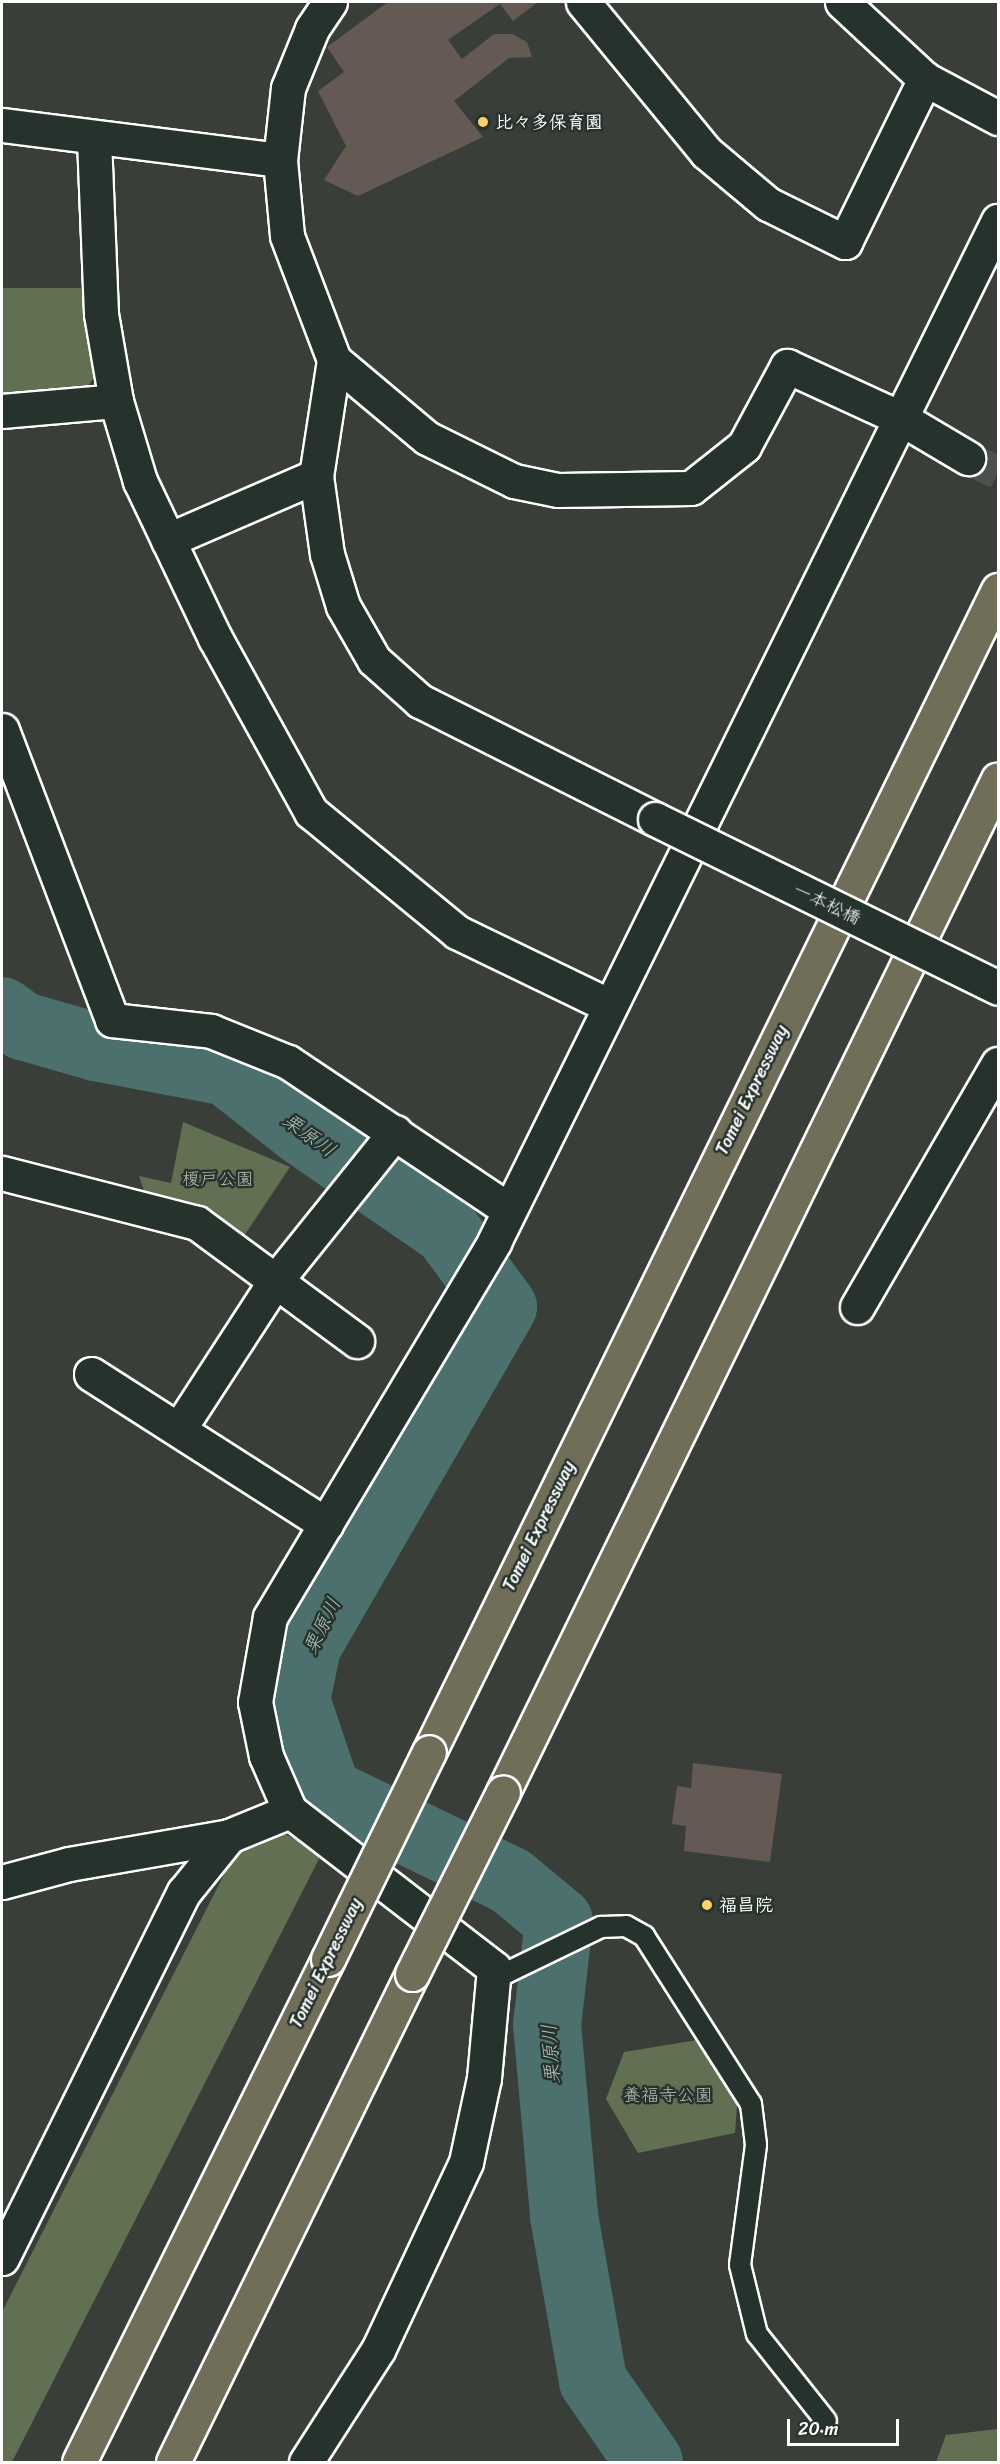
<!DOCTYPE html>
<html>
<head>
<meta charset="utf-8">
<style>
	body { margin:0 }
	#map { position:relative; width:1000px; height:2464px; overflow:hidden; background:#393e39; font-family:Sriracha,"Klee One",sans-serif }
	div>[style] { position:absolute }
	.green>* { inset:0; background:#617052 }
	.river>* { height:68px; margin:-34px; padding:0 34px; transform-origin:34px; border-radius:34px; background:#4b706d }
	.building>* { inset:0; background:#655954 }
	.minor-tunnel>* { height:33px; margin-top:-16.5px; transform-origin:0; background:repeating-linear-gradient(90deg,#4d514d 0 33px,transparent 0 49px) }
	.roads { filter:drop-shadow(2px 0 #fff) drop-shadow(-2px 0 #fff) drop-shadow(0 2px #fff) drop-shadow(0 -2px #fff) }
	.service>* { height:20px; margin:-10px; padding:0 10px; transform-origin:10px; border-radius:10px; background:#26332d }
	.minor>* { height:33px; margin:-16.5px; padding:0 16.5px; transform-origin:16.5px; border-radius:16.5px; background:#26332d }
	.motorway>* { height:33px; margin:-16.5px; padding:0 16.5px; transform-origin:16.5px; border-radius:16.5px; background:#706e59 }
	.bridges { filter:drop-shadow(2px 0 #fff) drop-shadow(-2px 0 #fff) drop-shadow(0 2px #fff) drop-shadow(0 -2px #fff) }
	.minor-bridge>* { height:33px; margin:-16.5px; padding:0 16.5px; transform-origin:16.5px; border-radius:16.5px; background:#26332d }
	.motorway-bridge>* { height:33px; margin:-16.5px; padding:0 16.5px; transform-origin:16.5px; border-radius:16.5px; background:#706e59 }
	.dots>* { width:16px; height:16px; translate:-50% -50%; box-sizing:border-box; border:3px solid #26332d; border-radius:50% }
	span { translate:-50% -50%; white-space:nowrap; text-align:center; line-height:1.15; -webkit-text-stroke:5px #26332d; paint-order:stroke }
	.poi-label { font-size:18px; color:#fff; font-weight:700 }
	.left { translate:0 -50%; text-align:left }
	.street-label { font-size:18px; color:#fff }
	.park-label { font-size:18px; color:#b8bfb1 }
	.water-label { font-size:20px; color:#aebfbd; font-style:italic }
	.frame { position:absolute; inset:0; border:3px solid #fff; pointer-events:none }
	.scale { position:absolute; left:787px; top:2419px; width:112px; height:27px; box-sizing:border-box; border:3px solid #fff; border-top:0; padding-left:8px; font-size:18px; line-height:21px; white-space:nowrap; color:#fff; -webkit-text-stroke:4px #26332d; paint-order:stroke }
</style>
</head>
<body>
<div id="map">
	<div class="green">
		<div style="clip-path:polygon(2px 288px,85px 288px,95px 376px,86px 389px,2px 397px)"></div>
		<div style="clip-path:polygon(183px 1122px,290px 1167px,240px 1242px,145px 1194px,139px 1176px,171px 1183px)"></div>
		<div style="clip-path:polygon(277px 1830px,322px 1853px,12px 2462px,2px 2462px,2px 2312px,240px 1843px)"></div>
		<div style="clip-path:polygon(697px 2040px,737px 2104px,735px 2133px,638px 2153px,606px 2099px,624px 2052px)"></div>
		<div style="clip-path:polygon(998px 2429px,998px 2462px,936px 2462px,946px 2435px)"></div>
	</div>
	<div class="river">
		<div style="left:2px;top:1011px;width:26px;rotate:36deg"></div>
		<div style="left:23px;top:1026px;width:76px;rotate:16deg"></div>
		<div style="left:96px;top:1047px;width:133px;rotate:10.8deg"></div>
		<div style="left:227px;top:1072px;width:97px;rotate:38.3deg"></div>
		<div style="left:303px;top:1132px;width:175px;rotate:34.5deg"></div>
		<div style="left:447px;top:1231px;width:94px;rotate:53.6deg"></div>
		<div style="left:503px;top:1307px;width:392px;rotate:120deg"></div>
		<div style="left:307px;top:1647px;width:54px;rotate:101.7deg"></div>
		<div style="left:296px;top:1700px;width:97px;rotate:71.4deg"></div>
		<div style="left:327px;top:1792px;width:204px;rotate:25.8deg"></div>
		<div style="left:511px;top:1881px;width:62px;rotate:39.8deg"></div>
		<div style="left:559px;top:1921px;width:104px;rotate:96.6deg"></div>
		<div style="left:547px;top:2024px;width:193px;rotate:84.9deg"></div>
		<div style="left:564px;top:2216px;width:168px;rotate:80deg"></div>
		<div style="left:593px;top:2381px;width:98px;rotate:55.3deg"></div>
	</div>
	<div class="building">
		<div style="clip-path:polygon(388px 2px,538px 2px,513px 21px,500px 4px,448px 40px,462px 59px,494px 34px,512px 34px,527px 42px,532px 57px,509px 58px,454px 101px,483px 137px,358px 196px,324px 180px,346px 146px,318px 91px,344px 72px,327px 47px)"></div>
		<div style="clip-path:polygon(693px 1763px,782px 1774px,770px 1862px,684px 1851px,686px 1826px,672px 1824px,677px 1786px,691px 1788px)"></div>
	</div>
	<div class="minor-tunnel">
		<div style="left:968px;top:458px;width:33px;rotate:25deg"></div>
	</div>
	<div class="roads">
		<div class="service">
			<div style="left:494px;top:1968px;width:13px;rotate:23deg"></div>
			<div style="left:506px;top:1973px;width:106px;rotate:-25.8deg"></div>
			<div style="left:601px;top:1927px;width:25px;rotate:-2deg"></div>
			<div style="left:626px;top:1926px;width:21px;rotate:29deg"></div>
			<div style="left:644px;top:1936px;width:199px;rotate:57.5deg"></div>
			<div style="left:751px;top:2104px;width:41px;rotate:83deg"></div>
			<div style="left:756px;top:2145px;width:121px;rotate:97.6deg"></div>
			<div style="left:740px;top:2265px;width:71px;rotate:76.2deg"></div>
			<div style="left:757px;top:2334px;width:111px;rotate:51.6deg"></div>
		</div>
		<div class="minor">
			<div style="left:330px;top:2px;width:32px;rotate:124deg"></div>
			<div style="left:312px;top:29px;width:64px;rotate:112.1deg"></div>
			<div style="left:288px;top:88px;width:72px;rotate:96.3deg"></div>
			<div style="left:280px;top:160px;width:76px;rotate:84.7deg"></div>
			<div style="left:287px;top:236px;width:133px;rotate:69.2deg"></div>
			<div style="left:334px;top:360px;width:117px;rotate:98.8deg"></div>
			<div style="left:316px;top:476px;width:79px;rotate:82deg"></div>
			<div style="left:327px;top:554px;width:54px;rotate:72.9deg"></div>
			<div style="left:343px;top:606px;width:62px;rotate:60.1deg"></div>
			<div style="left:374px;top:660px;width:62px;rotate:41.7deg"></div>
			<div style="left:420px;top:701px;width:263px;rotate:26.7deg"></div>
			<div style="left:583px;top:2px;width:194px;rotate:50.6deg"></div>
			<div style="left:706px;top:152px;width:81px;rotate:40deg"></div>
			<div style="left:768px;top:204px;width:86px;rotate:26.3deg"></div>
			<div style="left:845px;top:242px;width:182px;rotate:-63.9deg"></div>
			<div style="left:842px;top:2px;width:113px;rotate:42.9deg"></div>
			<div style="left:925px;top:79px;width:83px;rotate:28.1deg"></div>
			<div style="left:2px;top:125px;width:280px;rotate:7.2deg"></div>
			<div style="left:94px;top:139px;width:175px;rotate:87.7deg"></div>
			<div style="left:101px;top:314px;width:88px;rotate:80.2deg"></div>
			<div style="left:116px;top:401px;width:84px;rotate:73.3deg"></div>
			<div style="left:140px;top:481px;width:174px;rotate:64.5deg"></div>
			<div style="left:215px;top:638px;width:199px;rotate:61.1deg"></div>
			<div style="left:311px;top:812px;width:189px;rotate:39.4deg"></div>
			<div style="left:457px;top:932px;width:168px;rotate:25.8deg"></div>
			<div style="left:334px;top:360px;width:121px;rotate:40deg"></div>
			<div style="left:427px;top:438px;width:97px;rotate:26.3deg"></div>
			<div style="left:514px;top:481px;width:45px;rotate:11.6deg"></div>
			<div style="left:558px;top:490px;width:133px;rotate:-0.9deg"></div>
			<div style="left:691px;top:488px;width:68px;rotate:-38.4deg"></div>
			<div style="left:744px;top:446px;width:91px;rotate:-61.7deg"></div>
			<div style="left:787px;top:366px;width:127px;rotate:24.7deg"></div>
			<div style="left:902px;top:419px;width:77px;rotate:30.6deg"></div>
			<div style="left:2px;top:411px;width:114px;rotate:-5deg"></div>
			<div style="left:168px;top:540px;width:161px;rotate:-23.4deg"></div>
			<div style="left:2px;top:730px;width:310px;rotate:69.2deg"></div>
			<div style="left:112px;top:1020px;width:100px;rotate:6.3deg"></div>
			<div style="left:211px;top:1031px;width:83px;rotate:21.9deg"></div>
			<div style="left:288px;top:1062px;width:262px;rotate:33.8deg"></div>
			<div style="left:2px;top:1173px;width:201px;rotate:14.4deg"></div>
			<div style="left:197px;top:1223px;width:199px;rotate:36.4deg"></div>
			<div style="left:857px;top:1307px;width:281px;rotate:-59.9deg"></div>
			<div style="left:91px;top:1374px;width:279px;rotate:32.6deg"></div>
			<div style="left:179px;top:1429px;width:173px;rotate:-57deg"></div>
			<div style="left:273px;top:1284px;width:195px;rotate:-51.2deg"></div>
			<div style="left:2px;top:1882px;width:69px;rotate:-15deg"></div>
			<div style="left:69px;top:1864px;width:162px;rotate:-9.9deg"></div>
			<div style="left:2px;top:2258px;width:409px;rotate:-63.6deg"></div>
			<div style="left:184px;top:1892px;width:72px;rotate:-51.2deg"></div>
			<div style="left:229px;top:1836px;width:66px;rotate:-22.3deg"></div>
			<div style="left:306px;top:2462px;width:133px;rotate:-57.3deg"></div>
			<div style="left:378px;top:2350px;width:208px;rotate:-64.9deg"></div>
			<div style="left:466px;top:2162px;width:86px;rotate:-77.9deg"></div>
			<div style="left:484px;top:2078px;width:110px;rotate:-84.8deg"></div>
			<div style="left:494px;top:1968px;width:257px;rotate:-142.4deg"></div>
			<div style="left:290px;top:1811px;width:60px;rotate:-113.6deg"></div>
			<div style="left:266px;top:1756px;width:55px;rotate:-101.5deg"></div>
			<div style="left:255px;top:1702px;width:86px;rotate:-80deg"></div>
			<div style="left:270px;top:1617px;width:437px;rotate:-59.1deg"></div>
			<div style="left:494px;top:1242px;width:1139px;rotate:-63.73deg"></div>
		</div>
		<div class="motorway">
			<div style="left:429px;top:1752px;width:1294px;rotate:-63.91deg"></div>
			<div style="left:503px;top:1792px;width:1127px;rotate:-63.96deg"></div>
			<div style="left:79px;top:2462px;width:561px;rotate:-63.66deg"></div>
			<div style="left:173px;top:2462px;width:543px;rotate:-63.91deg"></div>
		</div>
	</div>
	<div class="bridges">
		<div class="minor-bridge">
			<div style="left:655px;top:819px;width:382px;rotate:26.2deg"></div>
		</div>
		<div class="motorway-bridge">
			<div style="left:328px;top:1959px;width:230px;rotate:-64deg"></div>
			<div style="left:412px;top:1974px;width:203px;rotate:-63.4deg"></div>
		</div>
	</div>
	<div class="dots">
		<div style="left:483px;top:122px;background:#ffd166"></div>
		<div style="left:707px;top:1905px;background:#ffd166"></div>
	</div>
	<div class="poi-label">
		<span class="left" style="left:495px;top:122px">比々多保育園</span>
		<span class="left" style="left:719px;top:1905px">福昌院</span>
	</div>
	<div class="street-label">
		<span style="left:827px;top:904px;rotate:26deg">一本松橋</span>
		<span style="left:752px;top:1090px;rotate:-64deg">Tomei Expressway</span>
		<span style="left:539px;top:1526px;rotate:-64deg">Tomei Expressway</span>
		<span style="left:326px;top:1963px;rotate:-64deg">Tomei Expressway</span>
	</div>
	<div class="park-label">
		<span style="left:218px;top:1179px">榎戸公園</span>
		<span style="left:668px;top:2095px">養福寺公園</span>
	</div>
	<div class="water-label">
		<span style="left:309px;top:1135px;rotate:36deg">栗原川</span>
		<span style="left:322px;top:1626px;rotate:-64deg">栗原川</span>
		<span style="left:551px;top:2054px;rotate:-94deg">栗原川</span>
	</div>
	<div class="frame"></div>
	<div class="scale">20 m</div>
</div>
</body>
</html>
